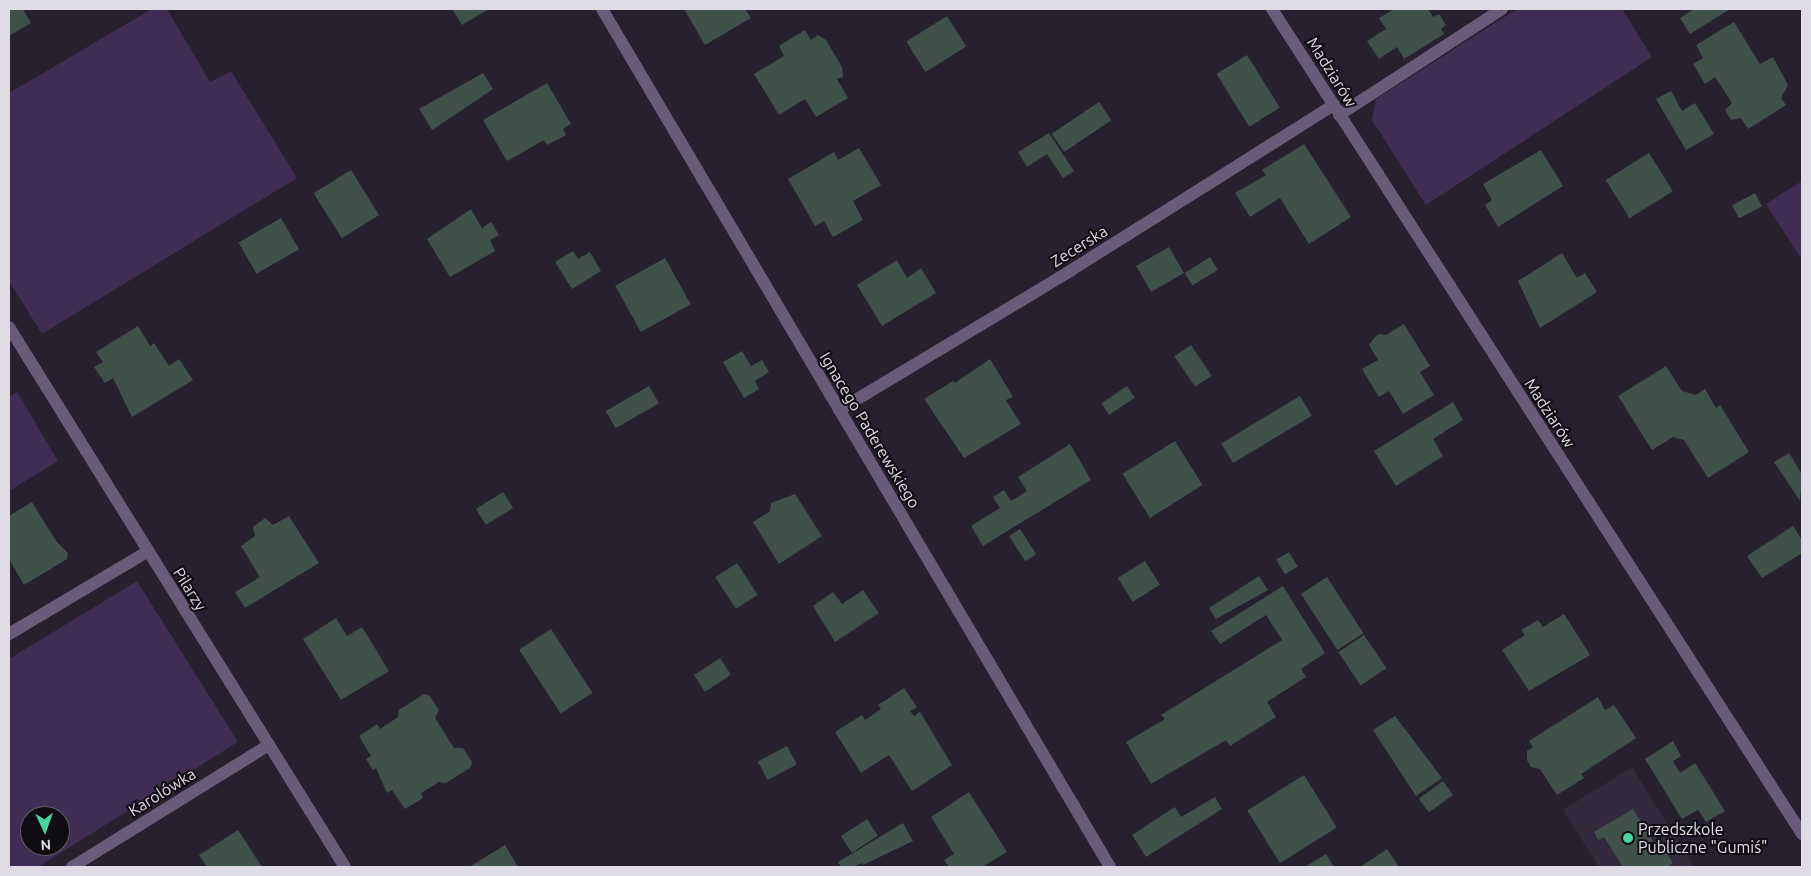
<!DOCTYPE html>
<html>
<head>
<meta charset="utf-8">
<style>
	body { margin:0 }
	#map { position:relative; width:1811px; height:876px; overflow:hidden; background:#27212f; font-family:Ubuntu,sans-serif }
	div>[style] { position:absolute }
	.built>* { inset:0; background:#332b3d }
	.green>* { inset:0; background:#3f2d54 }
	.building>* { inset:0; background:#3f5148; transform-origin:0 0 }
	.minor>* { height:12px; margin:-6px; padding:0 6px; transform-origin:6px; border-radius:6px; background:#695c7a }
	.dots>* { width:14px; height:14px; translate:-50% -50%; box-sizing:border-box; border:2px solid #0f0c12; border-radius:50% }
	span { translate:-50% -50%; white-space:nowrap; text-align:center; line-height:1.15; -webkit-text-stroke:4px #0f0c12; paint-order:stroke }
	.street-label { font-size:16px; color:#e0dce6 }
	.poi-label { font-size:16px; color:#e0dce6 }
	.left { translate:0 -50%; text-align:left }
	.frame { position:absolute; inset:0; border:10px solid #e0dce6; pointer-events:none }
	.north { position:absolute; left:20px; top:806px; width:50px; height:50px; box-sizing:border-box; background:#0f0c12; border:1px solid #635f67; border-radius:50%; rotate:177deg; font-size:14px; font-weight:700; line-height:20px; text-align:center; color:#e0dce6 }
	.north::after { content:''; display:block; margin:auto; width:18px; height:22px; background:#48d49d; clip-path:polygon(50% 0,100% 100%,50% 72%,0 100%) }
</style>
</head>
<body>
<div id="map">
	<div class="built">
		<div style="clip-path:polygon(1632px 767px,1694px 867px,1599px 867px,1563px 810px)"></div>
	</div>
	<div class="green">
		<div style="clip-path:polygon(152px 9px,167px 9px,210px 82px,231px 71px,297px 178px,42px 334px,9px 281px,9px 93px)"></div>
		<div style="clip-path:polygon(1517px 9px,1622px 9px,1652px 57px,1426px 205px,1372px 120px,1376px 99px)"></div>
		<div style="clip-path:polygon(1802px 181px,1802px 255px,1800px 257px,1766px 204px)"></div>
		<div style="clip-path:polygon(17px 392px,58px 461px,9px 491px,9px 397px)"></div>
		<div style="clip-path:polygon(evenodd,137px 581px,238px 742px,38px 867px,9px 867px,9px 659px,137px 581px,30px 816px,60px 816px,60px 846px,30px 846px,30px 816px)"></div>
	</div>
	<div class="building">
		<div style="clip-path:polygon(9px 9px,23px 9px,31px 23px,9px 36px)"></div>
		<div style="clip-path:polygon(452px 9px,489px 9px,462px 25px)"></div>
		<div style="clip-path:polygon(684px 9px,745px 9px,751px 18px,705px 45px)"></div>
		<div style="clip-path:polygon(1394px 9px,1428px 9px,1433px 17px,1439px 14px,1446px 25px,1441px 29px,1444px 34px,1404px 59px,1397px 47px,1379px 59px,1367px 41px,1386px 29px,1379px 18px)"></div>
		<div style="clip-path:polygon(1694px 9px,1730px 9px,1690px 34px,1680px 18px)"></div>
		<div style="left:947px;top:16px;width:36px;height:48px;rotate:58deg"></div>
		<div style="clip-path:polygon(1734px 22px,1760px 64px,1773px 57px,1788px 85px,1781px 98px,1786px 105px,1748px 129px,1741px 118px,1731px 120px,1725px 110px,1732px 103px,1715px 77px,1705px 84px,1693px 64px,1703px 58px,1696px 45px)"></div>
		<div style="clip-path:polygon(805px 30px,811px 40px,818px 35px,826px 40px,842px 67px,843px 77px,837px 79px,848px 98px,816px 117px,805px 99px,779px 115px,754px 74px,784px 56px,779px 46px)"></div>
		<div style="left:1247px;top:55px;width:62px;height:36px;rotate:58deg"></div>
		<div style="clip-path:polygon(483px 73px,493px 89px,432px 130px,419px 109px)"></div>
		<div style="clip-path:polygon(547px 83px,571px 124px,563px 129px,566px 135px,547px 145px,544px 140px,507px 161px,483px 120px)"></div>
		<div style="clip-path:polygon(1671px 91px,1682px 111px,1695px 103px,1714px 134px,1686px 150px,1656px 99px)"></div>
		<div style="left:1099px;top:102px;width:22px;height:57px;rotate:56deg"></div>
		<div style="clip-path:polygon(1049px 133px,1074px 171px,1063px 178px,1047px 154px,1027px 167px,1018px 152px)"></div>
		<div style="clip-path:polygon(1304px 144px,1351px 217px,1309px 244px,1280px 198px,1250px 217px,1235px 193px,1266px 175px,1262px 170px)"></div>
		<div style="clip-path:polygon(859px 148px,881px 185px,853px 201px,863px 220px,833px 237px,824px 221px,815px 226px,788px 179px,834px 152px,838px 160px)"></div>
		<div style="clip-path:polygon(1541px 150px,1563px 186px,1498px 227px,1485px 205px,1492px 200px,1483px 184px)"></div>
		<div style="left:1649px;top:153px;width:45px;height:51px;rotate:58deg"></div>
		<div style="left:351px;top:170px;width:53px;height:44px;rotate:58deg"></div>
		<div style="left:1755px;top:193px;width:15px;height:26px;rotate:62deg"></div>
		<div style="clip-path:polygon(471px 209px,482px 228px,491px 222px,499px 235px,490px 240px,495px 251px,450px 277px,427px 239px)"></div>
		<div style="left:281px;top:218px;width:36px;height:49px;rotate:60deg"></div>
		<div style="left:1169px;top:247px;width:30px;height:38px;rotate:60deg"></div>
		<div style="clip-path:polygon(573px 251px,578px 259px,590px 252px,601px 271px,572px 289px,555px 262px)"></div>
		<div style="clip-path:polygon(1562px 253px,1577px 278px,1585px 273px,1597px 292px,1540px 328px,1518px 281px)"></div>
		<div style="left:1210px;top:257px;width:15px;height:30px;rotate:58deg"></div>
		<div style="left:665px;top:258px;width:53px;height:57px;rotate:61deg"></div>
		<div style="clip-path:polygon(897px 260px,907px 278px,921px 268px,936px 293px,882px 326px,857px 285px)"></div>
		<div style="clip-path:polygon(1404px 324px,1430px 366px,1420px 372px,1434px 395px,1403px 414px,1389px 391px,1379px 397px,1362px 369px,1378px 360px,1369px 345px,1374px 338px,1379px 334px,1386px 335px)"></div>
		<div style="clip-path:polygon(138px 326px,150px 346px,154px 343px,169px 366px,179px 359px,193px 380px,132px 417px,113px 378px,105px 383px,94px 367px,103px 362px,96px 352px)"></div>
		<div style="left:1191px;top:345px;width:37px;height:20px;rotate:56deg"></div>
		<div style="clip-path:polygon(742px 351px,751px 366px,762px 360px,769px 372px,755px 381px,759px 389px,744px 398px,723px 362px)"></div>
		<div style="clip-path:polygon(990px 359px,1013px 397px,1006px 400px,1021px 424px,964px 458px,924px 399px,953px 381px,955px 383px)"></div>
		<div style="clip-path:polygon(1666px 366px,1682px 391px,1696px 395px,1705px 389px,1716px 408px,1720px 405px,1749px 452px,1708px 478px,1684px 440px,1673px 437px,1652px 450px,1618px 396px)"></div>
		<div style="left:649px;top:386px;width:20px;height:50px;rotate:60deg"></div>
		<div style="left:1127px;top:386px;width:14px;height:31px;rotate:56deg"></div>
		<div style="left:1300px;top:396px;width:23px;height:92px;rotate:59deg"></div>
		<div style="clip-path:polygon(1453px 402px,1463px 420px,1433px 439px,1443px 456px,1396px 486px,1374px 451px)"></div>
		<div style="left:1175px;top:441px;width:52px;height:62px;rotate:58deg"></div>
		<div style="clip-path:polygon(1070px 444px,1091px 480px,983px 546px,971px 526px,1000px 508px,993px 497px,1004px 490px,1011px 501px,1027px 491px,1018px 477px)"></div>
		<div style="clip-path:polygon(1789px 453px,1802px 474px,1800px 501px,1774px 462px)"></div>
		<div style="left:503px;top:492px;width:19px;height:32px;rotate:58deg"></div>
		<div style="clip-path:polygon(795px 494px,822px 536px,779px 564px,753px 522px,770px 511px,771px 503px)"></div>
		<div style="clip-path:polygon(32px 502px,56px 541px,68px 553px,67px 559px,24px 585px,9px 559px,9px 516px)"></div>
		<div style="clip-path:polygon(289px 516px,319px 563px,245px 608px,235px 592px,260px 577px,241px 546px,255px 536px,253px 527px,265px 518px,273px 525px)"></div>
		<div style="clip-path:polygon(1793px 526px,1802px 540px,1802px 553px,1762px 578px,1747px 556px)"></div>
		<div style="left:1020px;top:529px;width:30px;height:13px;rotate:57deg"></div>
		<div style="left:1289px;top:552px;width:17px;height:15px;rotate:59deg"></div>
		<div style="left:1145px;top:561px;width:28px;height:32px;rotate:58deg"></div>
		<div style="left:737px;top:563px;width:38px;height:26px;rotate:57deg"></div>
		<div style="clip-path:polygon(1259px 576px,1268px 590px,1216px 619px,1209px 608px)"></div>
		<div style="left:1327px;top:577px;width:67px;height:31px;rotate:57deg"></div>
		<div style="clip-path:polygon(1283px 586px,1325px 653px,1301px 669px,1306px 677px,1267px 702px,1276px 717px,1230px 746px,1226px 740px,1151px 784px,1126px 742px,1165px 719px,1161px 715px,1282px 640px,1266px 615px,1220px 644px,1211px 631px)"></div>
		<div style="clip-path:polygon(863px 590px,879px 613px,835px 642px,813px 606px,833px 592px,842px 604px)"></div>
		<div style="clip-path:polygon(1564px 614px,1590px 655px,1529px 691px,1502px 650px,1525px 635px,1521px 630px,1538px 620px,1543px 627px)"></div>
		<div style="clip-path:polygon(336px 618px,347px 636px,362px 627px,389px 671px,341px 700px,303px 639px)"></div>
		<div style="left:551px;top:629px;width:76px;height:38px;rotate:57deg"></div>
		<div style="left:1364px;top:635px;width:40px;height:31px;rotate:56deg"></div>
		<div style="left:720px;top:658px;width:20px;height:31px;rotate:57deg"></div>
		<div style="clip-path:polygon(904px 688px,917px 707px,910px 711px,914px 716px,920px 712px,952px 765px,912px 791px,889px 755px,861px 773px,835px 732px,862px 715px,865px 720px,881px 709px,878px 705px)"></div>
		<div style="clip-path:polygon(424px 694px,430px 696px,439px 710px,435px 718px,454px 748px,463px 748px,472px 762px,470px 768px,446px 783px,439px 782px,421px 793px,423px 798px,405px 809px,392px 790px,387px 793px,376px 768px,373px 770px,366px 759px,371px 756px,359px 736px,377px 724px,380px 729px,398px 717px,399px 710px)"></div>
		<div style="clip-path:polygon(1598px 697px,1605px 710px,1614px 705px,1636px 738px,1581px 774px,1584px 778px,1557px 795px,1540px 769px,1531px 767px,1527px 760px,1527px 751px,1533px 747px,1529px 741px)"></div>
		<div style="clip-path:polygon(1395px 716px,1442px 778px,1416px 796px,1373px 730px)"></div>
		<div style="clip-path:polygon(1673px 741px,1681px 756px,1673px 761px,1680px 773px,1695px 763px,1725px 811px,1706px 822px,1698px 810px,1682px 819px,1645px 759px)"></div>
		<div style="left:787px;top:746px;width:21px;height:33px;rotate:62deg"></div>
		<div style="left:1304px;top:775px;width:62px;height:67px;rotate:58deg"></div>
		<div style="left:1443px;top:781px;width:17px;height:30px;rotate:54deg"></div>
		<div style="clip-path:polygon(969px 792px,1007px 852px,982px 867px,949px 867px,944px 860px,954px 854px,931px 817px)"></div>
		<div style="clip-path:polygon(1215px 797px,1222px 809px,1146px 857px,1132px 835px,1175px 807px,1181px 817px)"></div>
		<div style="clip-path:polygon(1633px 809px,1656px 846px,1660px 843px,1673px 863px,1667px 867px,1623px 867px,1604px 837px,1598px 840px,1594px 832px)"></div>
		<div style="left:867px;top:819px;width:20px;height:31px;rotate:57deg"></div>
		<div style="clip-path:polygon(903px 823px,913px 841px,863px 865px,862px 863px,853px 867px,841px 867px,838px 862px)"></div>
		<div style="clip-path:polygon(238px 830px,262px 867px,207px 867px,199px 855px)"></div>
		<div style="clip-path:polygon(505px 845px,518px 867px,469px 867px)"></div>
		<div style="clip-path:polygon(1387px 849px,1399px 867px,1360px 867px)"></div>
		<div style="clip-path:polygon(1326px 854px,1334px 867px,1305px 867px)"></div>
	</div>
	<div class="minor">
		<div style="left:602px;top:9px;width:997px;rotate:59.37deg"></div>
		<div style="left:1272px;top:9px;width:981px;rotate:57.28deg"></div>
		<div style="left:1339px;top:115px;width:194px;rotate:-33deg"></div>
		<div style="left:9px;top:327px;width:636px;rotate:58.11deg"></div>
		<div style="left:839px;top:410px;width:270px;rotate:-31deg"></div>
		<div style="left:1070px;top:271px;width:312px;rotate:-32.2deg"></div>
		<div style="left:9px;top:634px;width:162px;rotate:-30.8deg"></div>
		<div style="left:72px;top:867px;width:232px;rotate:-31.8deg"></div>
	</div>
	<div class="dots">
		<div style="left:1628px;top:838px;background:#48d49d"></div>
	</div>
	<div class="street-label">
		<span style="left:1332px;top:72px;rotate:58deg">Madziarów</span>
		<span style="left:1079px;top:246px;rotate:-32deg">Zecerska</span>
		<span style="left:1550px;top:413px;rotate:57deg">Madziarów</span>
		<span style="left:870px;top:430px;rotate:59deg">Ignacego Paderewskiego</span>
		<span style="left:190px;top:589px;rotate:58deg">Pilarzy</span>
		<span style="left:162px;top:792px;rotate:-32deg">Karolówka</span>
	</div>
	<div class="poi-label">
		<span class="left" style="left:1638px;top:838px">Przedszkole<br>Publiczne "Gumiś"</span>
	</div>
	<div class="frame"></div>
	<div class="north">N</div>
</div>
</body>
</html>
